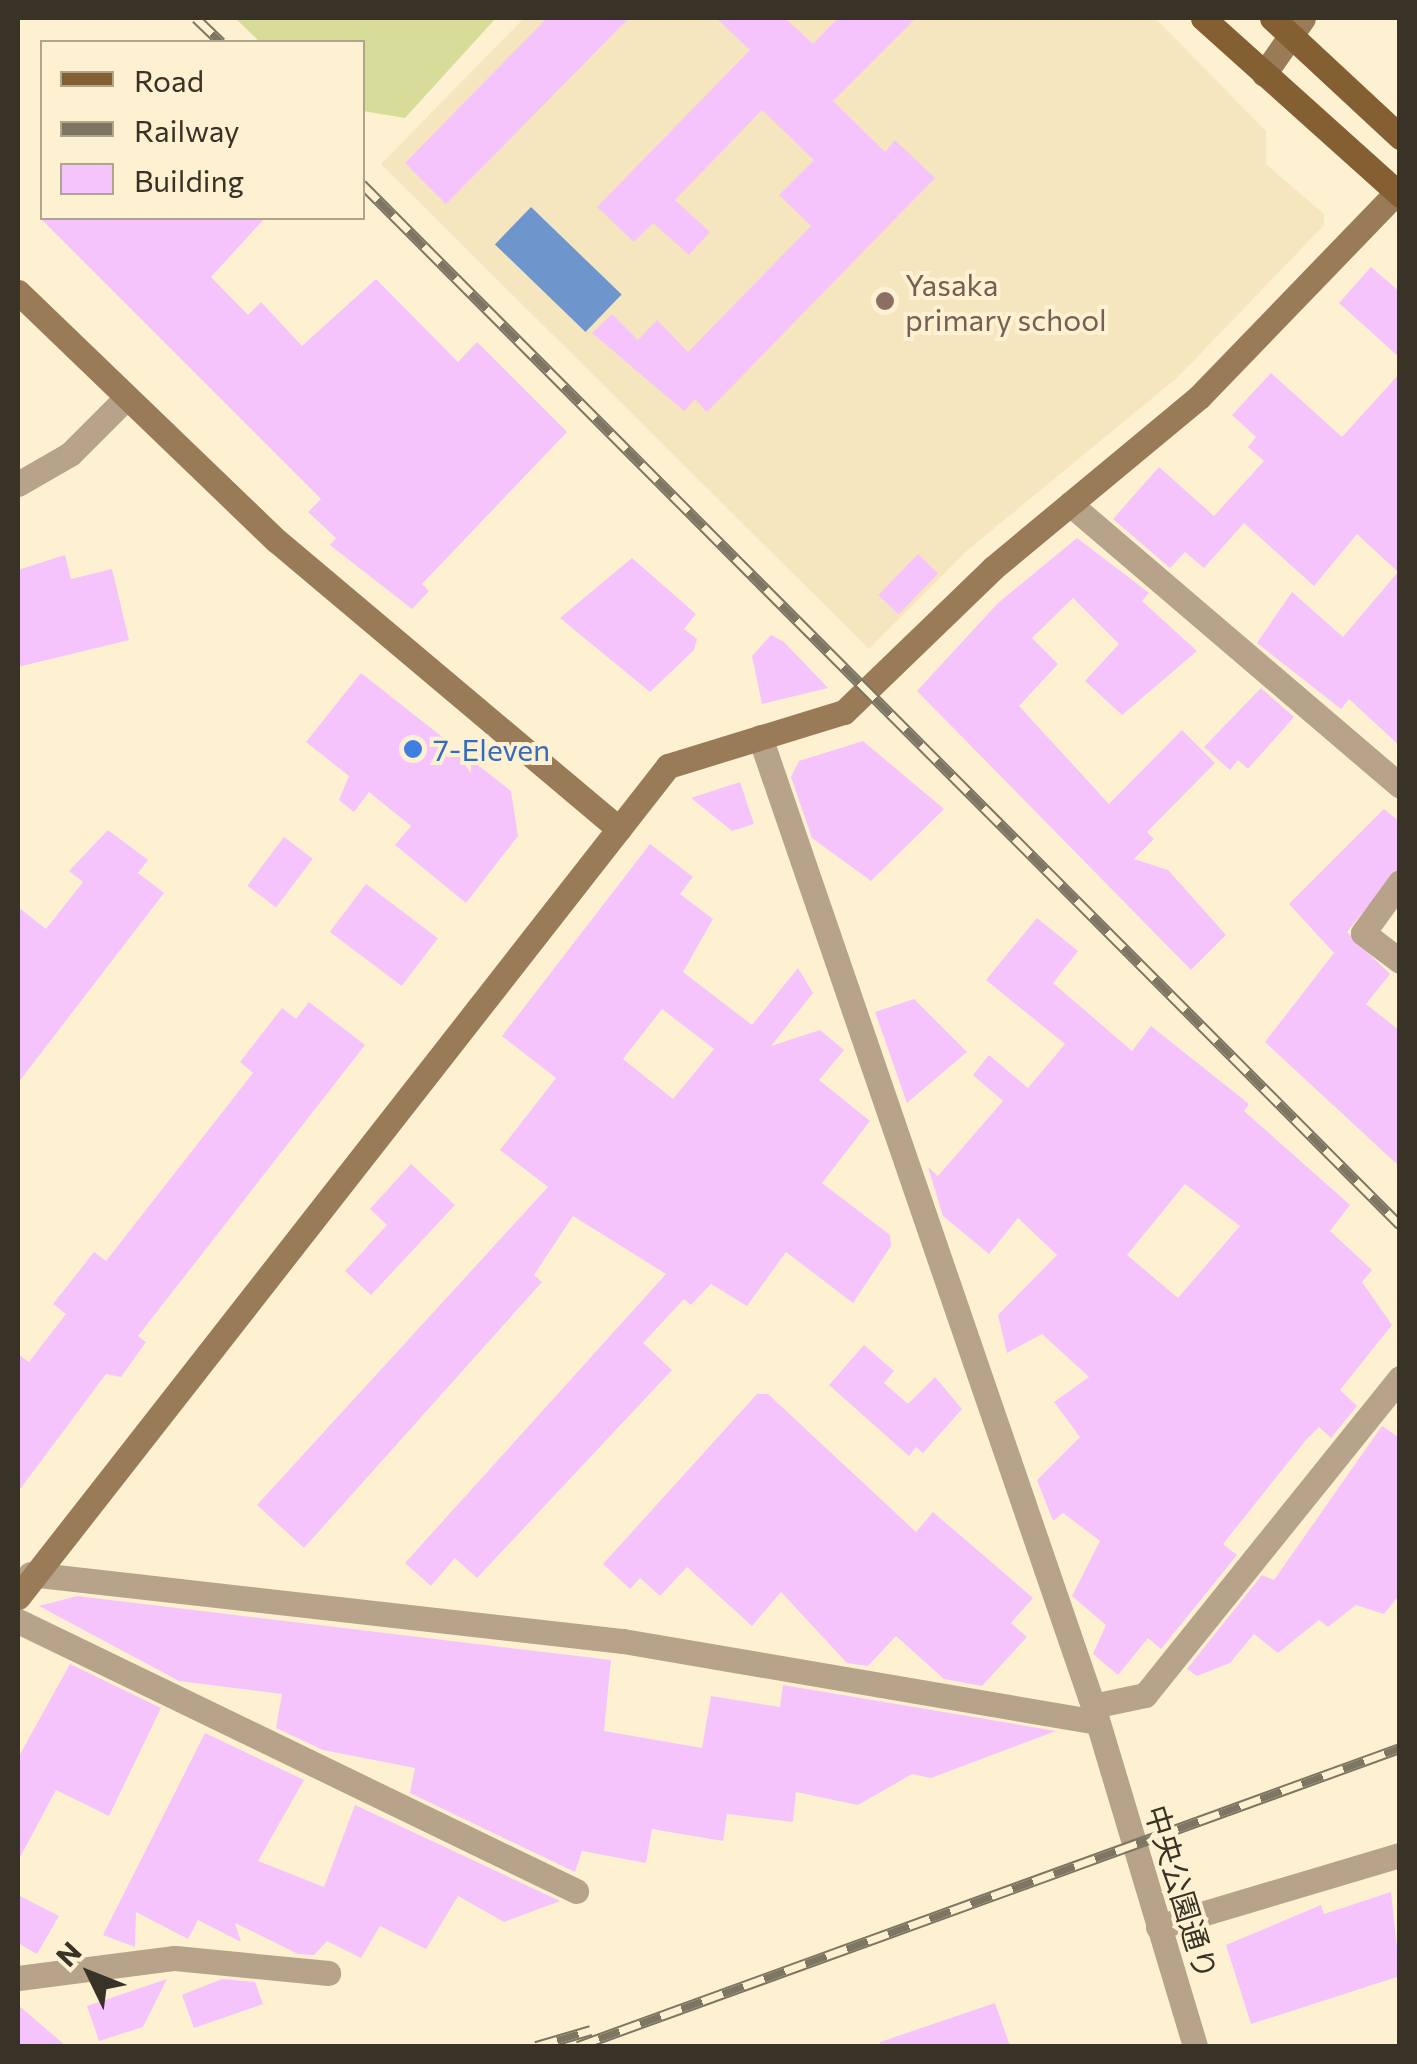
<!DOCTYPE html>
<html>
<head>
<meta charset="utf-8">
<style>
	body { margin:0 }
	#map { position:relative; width:1417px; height:2064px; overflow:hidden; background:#fdf1d1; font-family:Commissioner,"Noto Sans JP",sans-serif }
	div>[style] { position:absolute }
	.built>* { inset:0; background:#f5e6bf }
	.green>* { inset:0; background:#d7dd99 }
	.water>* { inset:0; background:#6f95cd; transform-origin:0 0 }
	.building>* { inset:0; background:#f6c4fd; transform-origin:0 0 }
	.street>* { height:25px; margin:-12.5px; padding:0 12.5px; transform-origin:12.5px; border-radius:12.5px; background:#b7a28a }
	.secondary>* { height:25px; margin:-12.5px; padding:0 12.5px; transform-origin:12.5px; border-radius:12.5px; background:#9a7b57 }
	.primary>* { height:25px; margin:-12.5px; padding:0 12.5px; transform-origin:12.5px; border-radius:12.5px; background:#845f31 }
	.rail>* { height:11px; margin-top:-5.5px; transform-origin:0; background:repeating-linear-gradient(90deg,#fdf1d1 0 22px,#7d7662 0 44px); box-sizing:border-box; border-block:2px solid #7d7662 }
	.dots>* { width:28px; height:28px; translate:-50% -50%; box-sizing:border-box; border:5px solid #fdf1d1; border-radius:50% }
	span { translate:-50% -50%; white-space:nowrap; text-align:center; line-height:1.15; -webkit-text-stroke:8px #fdf1d1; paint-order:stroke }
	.education-label { font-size:30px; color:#785e54 }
	.left { translate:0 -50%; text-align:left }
	.shop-label { font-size:30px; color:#366cbe }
	.street-label { font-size:30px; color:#383326 }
	.frame { position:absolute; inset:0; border:20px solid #383326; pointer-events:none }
	.legend { position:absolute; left:40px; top:40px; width:325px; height:180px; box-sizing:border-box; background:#fdf1d1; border:2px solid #aea58d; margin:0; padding:12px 18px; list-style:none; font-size:30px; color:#383326 }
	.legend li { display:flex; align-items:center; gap:20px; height:50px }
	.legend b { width:50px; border:2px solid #aea58d }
	.north { position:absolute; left:40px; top:1924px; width:100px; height:100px; -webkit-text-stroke:8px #fdf1d1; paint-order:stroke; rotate:313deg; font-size:28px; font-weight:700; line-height:40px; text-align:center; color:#383326 }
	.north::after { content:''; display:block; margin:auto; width:35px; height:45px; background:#383326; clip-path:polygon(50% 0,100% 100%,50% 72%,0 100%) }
</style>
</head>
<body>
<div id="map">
	<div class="built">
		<div style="clip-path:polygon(524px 18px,1155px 18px,1266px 131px,1266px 164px,1324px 214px,1324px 225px,1178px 377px,969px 549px,869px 649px,381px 164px)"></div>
	</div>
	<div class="green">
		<div style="clip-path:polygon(235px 18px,496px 18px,405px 118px,363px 111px,362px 42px,260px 42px)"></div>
	</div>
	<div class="water">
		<div style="left:531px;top:207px;width:126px;height:52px;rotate:44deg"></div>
	</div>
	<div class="building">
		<div style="clip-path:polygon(547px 18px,629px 18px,446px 204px,405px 163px)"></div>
		<div style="clip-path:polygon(716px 18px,785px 18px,813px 44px,838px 18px,916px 18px,833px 101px,885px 152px,895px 140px,935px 178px,707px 412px,695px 399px,684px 411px,592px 333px,612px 314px,638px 340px,657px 320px,688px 352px,811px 226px,779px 195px,814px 160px,762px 110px,675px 200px,710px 232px,689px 255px,653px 223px,634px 242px,597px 207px,750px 50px)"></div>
		<div style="clip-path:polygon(40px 218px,265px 218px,211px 277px,248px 315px,261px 302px,302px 346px,376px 279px,458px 362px,477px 342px,567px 432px,422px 584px,429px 591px,412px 609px,330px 545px,336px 538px,308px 512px,321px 499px)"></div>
		<div style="clip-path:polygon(1371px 267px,1400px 292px,1400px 358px,1339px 303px)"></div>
		<div style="clip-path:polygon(1271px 373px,1342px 437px,1400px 373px,1400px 746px,1349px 699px,1341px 709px,1257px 643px,1292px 592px,1343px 637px,1398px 572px,1357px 534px,1314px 586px,1244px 523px,1204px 568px,1185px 552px,1170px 568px,1113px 519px,1159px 467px,1214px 516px,1264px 461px,1248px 447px,1256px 437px,1232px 415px)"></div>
		<div style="clip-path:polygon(1077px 538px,1149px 593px,1142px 601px,1197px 651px,1122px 715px,1085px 681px,1119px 644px,1073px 598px,1032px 638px,1058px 664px,1019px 706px,1109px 804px,1182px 730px,1215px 763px,1147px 832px,1154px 839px,1134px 859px,1168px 870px,1226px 935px,1191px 970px,917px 691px,998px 603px)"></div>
		<div style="left:918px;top:554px;width:28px;height:57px;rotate:44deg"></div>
		<div style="clip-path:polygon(65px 555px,71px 579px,112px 569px,129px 640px,18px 667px,18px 570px)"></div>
		<div style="clip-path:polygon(632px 558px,696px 614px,684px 629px,697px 639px,694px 650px,650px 692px,560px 618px)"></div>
		<div style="clip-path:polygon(771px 635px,784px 642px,828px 688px,762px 704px,752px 656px)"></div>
		<div style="clip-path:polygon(361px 673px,511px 791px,518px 836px,466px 903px,395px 845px,411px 826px,369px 792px,354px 812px,339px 800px,349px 776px,306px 742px)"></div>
		<div style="clip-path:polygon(1261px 688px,1294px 717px,1248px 769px,1238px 760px,1230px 770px,1204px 747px)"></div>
		<div style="clip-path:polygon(863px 741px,944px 809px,871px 881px,812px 838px,791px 777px,799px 761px)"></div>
		<div style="clip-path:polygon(740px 782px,754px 824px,732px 831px,691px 798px)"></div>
		<div style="clip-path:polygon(1384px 809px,1400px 822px,1400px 866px,1347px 932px,1390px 974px,1366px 1004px,1400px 1031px,1400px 1167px,1265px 1042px,1334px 953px,1289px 904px)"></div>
		<div style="clip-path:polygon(108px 830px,148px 860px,138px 873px,164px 893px,18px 1083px,18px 907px,46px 929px,83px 882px,69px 871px)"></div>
		<div style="left:284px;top:837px;width:36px;height:61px;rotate:37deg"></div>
		<div style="clip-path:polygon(evenodd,650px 844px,693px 877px,680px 894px,713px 919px,683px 972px,752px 1025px,798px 968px,813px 993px,771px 1046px,820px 1030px,844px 1050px,819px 1080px,870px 1121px,822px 1183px,890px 1235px,891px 1246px,853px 1303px,786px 1252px,747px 1306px,711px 1284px,691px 1305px,684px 1299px,643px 1343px,672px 1370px,477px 1578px,455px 1558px,431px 1586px,405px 1563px,666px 1274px,573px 1216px,534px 1275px,542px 1282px,304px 1548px,257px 1505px,548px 1187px,500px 1150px,556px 1078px,502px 1036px,650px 844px,662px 1009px,714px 1049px,673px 1099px,623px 1059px,662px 1009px)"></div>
		<div style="left:366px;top:884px;width:90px;height:60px;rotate:37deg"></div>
		<div style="clip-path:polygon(evenodd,1037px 918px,1078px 951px,1053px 983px,1132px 1051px,1151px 1026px,1249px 1104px,1244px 1111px,1350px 1205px,1330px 1231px,1372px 1270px,1362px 1282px,1392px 1325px,1340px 1390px,1357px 1406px,1331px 1438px,1319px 1427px,1306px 1440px,1223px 1544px,1237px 1555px,1161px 1649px,1148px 1638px,1118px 1675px,1093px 1654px,1106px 1625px,1072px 1596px,1100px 1541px,1063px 1513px,1053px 1521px,1037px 1480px,1080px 1437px,1054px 1402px,1089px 1377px,1042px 1334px,1007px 1353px,998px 1315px,1057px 1255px,1018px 1218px,989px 1254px,943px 1216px,928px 1167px,938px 1176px,1003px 1101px,973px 1075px,989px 1055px,1028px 1088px,1065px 1044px,986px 980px,1037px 918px,1185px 1184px,1240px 1226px,1178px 1298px,1127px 1255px,1185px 1184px)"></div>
		<div style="clip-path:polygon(914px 999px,967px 1052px,907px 1103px,875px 1012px)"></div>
		<div style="clip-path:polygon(309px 1002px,365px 1045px,138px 1336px,146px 1342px,121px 1377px,106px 1374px,18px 1492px,18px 1354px,29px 1362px,66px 1314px,53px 1304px,94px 1252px,106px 1261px,253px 1073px,240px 1062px,282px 1008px,296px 1019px)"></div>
		<div style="clip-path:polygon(411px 1164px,455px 1205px,371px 1295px,345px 1271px,387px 1225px,370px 1209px)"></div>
		<div style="clip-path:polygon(864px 1345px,894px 1371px,884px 1383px,908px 1404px,935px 1377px,962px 1409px,923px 1453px,916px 1447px,909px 1456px,829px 1385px)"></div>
		<div style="clip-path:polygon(757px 1394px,768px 1394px,916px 1532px,933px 1512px,1033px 1598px,1011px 1623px,1027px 1637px,982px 1686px,944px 1679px,896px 1636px,868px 1666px,847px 1663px,781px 1592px,752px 1626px,687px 1567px,660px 1596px,640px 1578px,630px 1589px,603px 1564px)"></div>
		<div style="clip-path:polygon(1382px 1426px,1400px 1438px,1400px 1594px,1384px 1614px,1356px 1605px,1328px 1627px,1319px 1620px,1278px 1653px,1254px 1634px,1230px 1663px,1197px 1676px,1187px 1669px,1262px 1575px,1274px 1580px)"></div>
		<div style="clip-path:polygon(77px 1596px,611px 1660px,604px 1731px,702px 1748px,711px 1696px,780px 1707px,783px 1685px,1056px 1731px,931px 1778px,912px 1774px,858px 1805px,796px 1792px,793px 1822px,727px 1814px,723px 1841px,652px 1829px,646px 1863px,582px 1851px,575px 1872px,410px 1793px,415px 1768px,323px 1750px,276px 1728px,282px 1694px,179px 1681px,39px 1606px)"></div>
		<div style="clip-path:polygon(70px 1664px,161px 1708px,109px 1816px,56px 1790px,18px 1861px,18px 1758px)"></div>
		<div style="clip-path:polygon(205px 1733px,304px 1780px,258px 1861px,324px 1887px,355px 1805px,560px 1901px,504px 1922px,458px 1896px,426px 1949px,380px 1926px,361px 1958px,327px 1941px,314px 1955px,298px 1954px,235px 1923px,241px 1942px,198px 1920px,188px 1939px,136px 1912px,135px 1947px,103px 1935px)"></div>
		<div style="clip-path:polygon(1391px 1892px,1400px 1976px,1251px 2024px,1226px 1945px,1321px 1905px,1324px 1914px)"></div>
		<div style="clip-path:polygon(18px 1895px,59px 1916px,37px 1954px,18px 1943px)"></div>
		<div style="clip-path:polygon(167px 1979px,143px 2027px,99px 2041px,87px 2006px)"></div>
		<div style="clip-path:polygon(222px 1979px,255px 1982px,263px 2004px,194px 2028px,182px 1995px)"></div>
		<div style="clip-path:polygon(995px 2003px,1010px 2046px,880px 2046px,880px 2042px)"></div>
		<div style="clip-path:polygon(18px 2005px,66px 2046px,18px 2046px)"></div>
	</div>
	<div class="street">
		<div style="left:18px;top:484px;width:60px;rotate:-30deg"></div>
		<div style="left:70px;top:454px;width:78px;rotate:-45deg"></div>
		<div style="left:1070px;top:504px;width:434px;rotate:40.5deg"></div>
		<div style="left:760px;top:737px;width:1025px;rotate:71.03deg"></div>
		<div style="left:1093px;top:1706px;width:355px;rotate:73.3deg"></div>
		<div style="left:1400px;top:882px;width:63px;rotate:126deg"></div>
		<div style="left:1363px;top:933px;width:46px;rotate:37.1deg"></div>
		<div style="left:30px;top:1574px;width:597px;rotate:6.45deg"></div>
		<div style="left:623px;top:1641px;width:481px;rotate:9.7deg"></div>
		<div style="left:18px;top:1621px;width:620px;rotate:25.82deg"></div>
		<div style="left:1093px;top:1706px;width:53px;rotate:-11.9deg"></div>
		<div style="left:1145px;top:1695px;width:407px;rotate:-51.2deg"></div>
		<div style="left:1158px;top:1927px;width:252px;rotate:-16.6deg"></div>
		<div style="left:18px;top:1978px;width:158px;rotate:-7.3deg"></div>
		<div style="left:175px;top:1958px;width:154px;rotate:5.6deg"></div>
	</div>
	<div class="secondary">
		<div style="left:1264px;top:74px;width:68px;rotate:-55.1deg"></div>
		<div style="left:18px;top:292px;width:359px;rotate:43.9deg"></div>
		<div style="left:277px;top:541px;width:447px;rotate:40.1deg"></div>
		<div style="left:18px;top:1597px;width:1055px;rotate:-51.97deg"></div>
		<div style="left:668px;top:766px;width:184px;rotate:-17.1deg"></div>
		<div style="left:844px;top:712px;width:207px;rotate:-44deg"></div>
		<div style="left:993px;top:568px;width:268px;rotate:-39.7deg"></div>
		<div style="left:1199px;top:397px;width:289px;rotate:-46deg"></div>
	</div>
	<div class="primary">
		<div style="left:1203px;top:18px;width:265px;rotate:41.9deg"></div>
		<div style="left:1272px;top:18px;width:175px;rotate:42.9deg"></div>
	</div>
	<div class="rail">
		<div style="left:196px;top:18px;width:35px;rotate:44deg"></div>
		<div style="left:362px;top:184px;width:1470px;rotate:45.08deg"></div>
		<div style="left:536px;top:2046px;width:57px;rotate:-16.2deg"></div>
		<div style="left:578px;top:2046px;width:874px;rotate:-19.93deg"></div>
	</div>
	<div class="dots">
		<div style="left:885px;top:301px;background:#8d6e63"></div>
		<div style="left:413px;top:749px;background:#3f7fe0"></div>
	</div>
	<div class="education-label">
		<span class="left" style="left:905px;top:301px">Yasaka<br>primary school</span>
	</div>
	<div class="shop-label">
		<span class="left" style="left:433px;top:749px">7-Eleven</span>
	</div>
	<div class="street-label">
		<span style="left:1182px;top:1892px;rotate:73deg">中央公園通り</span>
	</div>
	<div class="frame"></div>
	<ul class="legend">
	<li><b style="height:12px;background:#845f31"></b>Road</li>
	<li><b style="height:12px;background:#7d7662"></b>Railway</li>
	<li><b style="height:28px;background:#f6c4fd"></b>Building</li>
	</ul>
	<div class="north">N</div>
</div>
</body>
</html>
